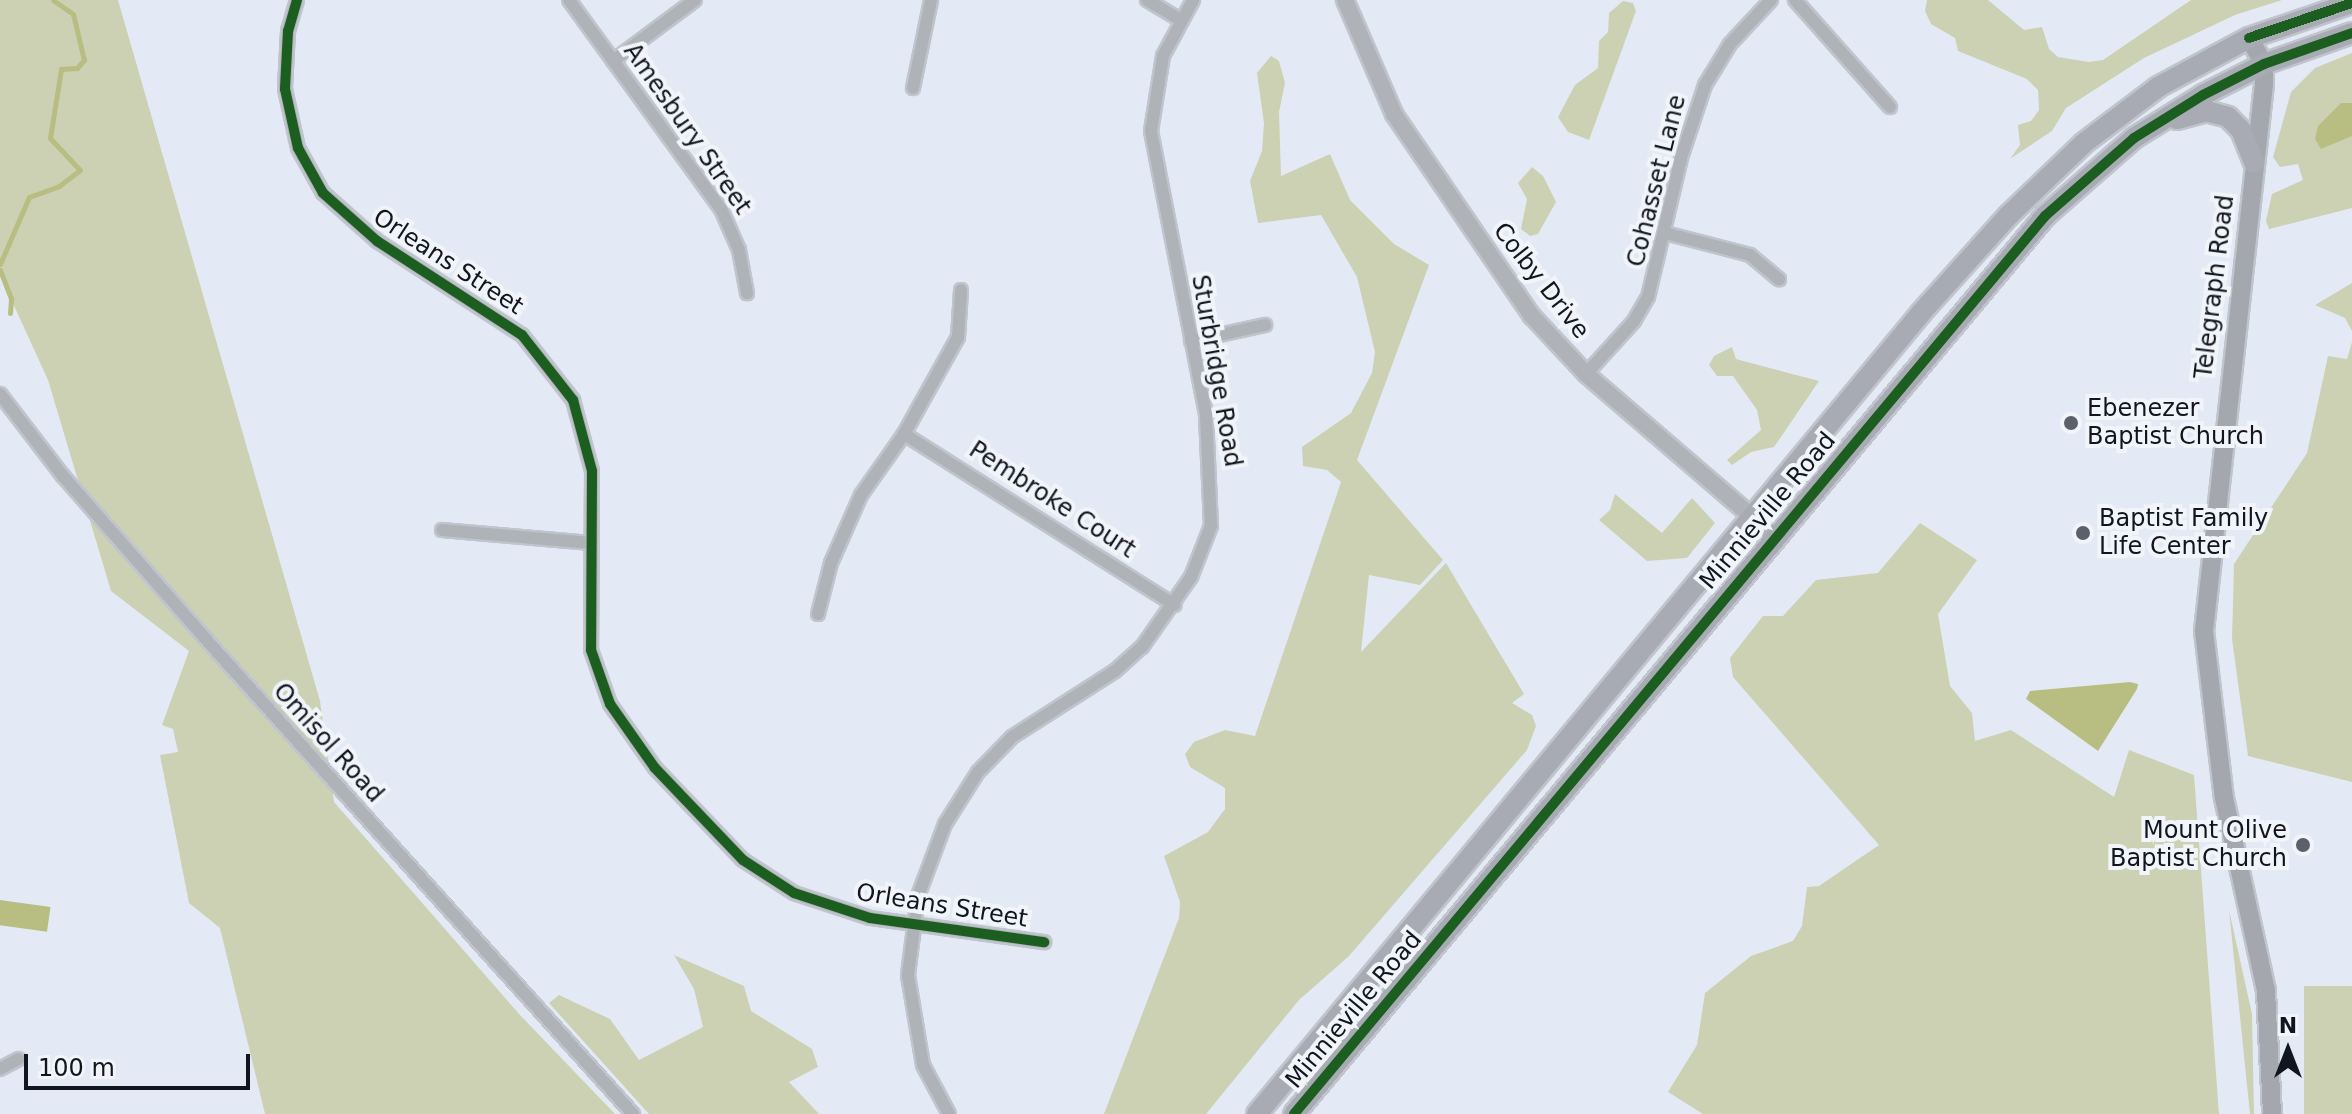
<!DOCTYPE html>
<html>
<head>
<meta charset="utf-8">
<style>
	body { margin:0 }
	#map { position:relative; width:2352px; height:1114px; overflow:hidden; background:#e4eaf5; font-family:"DejaVu Sans",sans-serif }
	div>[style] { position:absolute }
	.green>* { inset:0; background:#ccd1b3; transform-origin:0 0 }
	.water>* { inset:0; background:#b8be82; transform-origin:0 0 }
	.stream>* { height:5px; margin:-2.5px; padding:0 2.5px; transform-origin:2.5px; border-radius:2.5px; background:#b8be82 }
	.roads { filter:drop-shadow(2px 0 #c0c4cd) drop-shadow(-2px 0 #c0c4cd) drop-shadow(0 2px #c0c4cd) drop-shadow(0 -2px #c0c4cd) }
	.minor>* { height:12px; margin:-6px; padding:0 6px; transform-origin:6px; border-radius:6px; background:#afb2b7 }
	.tertiary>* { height:16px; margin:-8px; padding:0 8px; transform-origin:8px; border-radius:8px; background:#afb2b7 }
	.secondary>* { height:18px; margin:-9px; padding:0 9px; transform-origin:9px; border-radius:9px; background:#a4a8ae }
	.primary>* { height:20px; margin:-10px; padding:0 10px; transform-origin:10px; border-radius:10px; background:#a8abb3 }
	.cycleway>* { height:10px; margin:-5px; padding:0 5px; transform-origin:5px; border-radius:5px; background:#1b5e20 }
	.dots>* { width:22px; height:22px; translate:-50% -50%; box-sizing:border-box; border:4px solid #f1f4f9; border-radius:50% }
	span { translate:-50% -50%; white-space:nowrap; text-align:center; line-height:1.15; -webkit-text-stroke:8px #f1f4f9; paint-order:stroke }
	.street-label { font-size:24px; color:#11151f }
	.poi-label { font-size:24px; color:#11151f }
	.left { translate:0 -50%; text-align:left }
	.right { translate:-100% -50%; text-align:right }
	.north { position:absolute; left:2248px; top:1010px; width:80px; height:80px; -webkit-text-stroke:6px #f1f4f9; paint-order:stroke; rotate:0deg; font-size:22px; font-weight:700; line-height:32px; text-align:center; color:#11151f }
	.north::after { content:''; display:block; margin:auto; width:28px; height:36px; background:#11151f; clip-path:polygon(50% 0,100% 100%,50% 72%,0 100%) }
	.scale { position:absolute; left:24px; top:1054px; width:226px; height:36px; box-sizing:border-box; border:4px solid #11151f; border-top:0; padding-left:10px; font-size:24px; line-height:28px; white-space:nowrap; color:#11151f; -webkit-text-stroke:6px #f1f4f9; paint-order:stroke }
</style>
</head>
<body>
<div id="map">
	<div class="green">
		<div style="clip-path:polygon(0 0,118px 0,320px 701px,334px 802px,520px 1015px,615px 1114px,265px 1114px,220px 928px,189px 903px,160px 755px,178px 752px,173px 729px,162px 725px,189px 651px,111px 591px,48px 380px,0 275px)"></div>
		<div style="clip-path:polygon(1927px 0,1988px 0,2024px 30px,2042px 27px,2049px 49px,2058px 57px,2089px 62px,2103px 60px,2191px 0,2282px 0,2235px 15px,2144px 58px,2066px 108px,2052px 131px,2010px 159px,2020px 145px,2018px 125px,2031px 121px,2039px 110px,2038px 90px,2027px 79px,1958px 51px,1955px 38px,1931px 24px,1925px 11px)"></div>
		<div style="clip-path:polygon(1623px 1px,1633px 3px,1636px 11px,1589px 140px,1568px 132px,1558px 117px,1575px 85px,1598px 68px,1599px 41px,1608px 32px,1609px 13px)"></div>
		<div style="clip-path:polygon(2352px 53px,2352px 208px,2269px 229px,2266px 221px,2272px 194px,2303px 180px,2298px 164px,2280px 167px,2273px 157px,2291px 92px,2315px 68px)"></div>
		<div style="clip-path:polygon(1271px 56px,1279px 61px,1285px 83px,1279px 112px,1281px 176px,1330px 154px,1350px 200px,1394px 244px,1429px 265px,1357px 460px,1443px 560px,1420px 585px,1369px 575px,1361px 652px,1446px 563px,1524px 694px,1512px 703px,1532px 715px,1536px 726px,1527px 750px,1349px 956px,1299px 1000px,1206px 1114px,1104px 1114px,1179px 918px,1180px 902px,1164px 856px,1208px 832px,1225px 809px,1225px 788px,1190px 767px,1185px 754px,1194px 742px,1225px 730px,1255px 736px,1341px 482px,1327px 470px,1303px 466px,1302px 447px,1351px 413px,1372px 373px,1375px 352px,1357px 277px,1321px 215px,1258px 223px,1250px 181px,1262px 151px,1264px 123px,1257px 73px)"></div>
		<div style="clip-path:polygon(1532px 167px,1543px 176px,1556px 202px,1538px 234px,1530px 236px,1521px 229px,1527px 199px,1518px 183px)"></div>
		<div style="clip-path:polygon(2352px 283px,2352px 331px,2345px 318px,2315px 305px)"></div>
		<div style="clip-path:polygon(2352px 342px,2352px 782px,2248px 756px,2232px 639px,2234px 564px,2307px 453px,2328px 356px,2347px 359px)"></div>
		<div style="clip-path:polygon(1732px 347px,1736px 359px,1819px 381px,1774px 447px,1751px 452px,1732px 465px,1727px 460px,1761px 430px,1757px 410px,1733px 376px,1717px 376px,1709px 365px,1714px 356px)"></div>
		<div style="clip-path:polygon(1615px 494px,1662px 533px,1692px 498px,1715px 523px,1687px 558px,1647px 561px,1599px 520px,1610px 510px)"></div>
		<div style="clip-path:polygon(1920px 523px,1977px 560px,1938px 614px,1950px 686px,1972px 713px,1975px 741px,2011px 730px,2114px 797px,2129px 750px,2194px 775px,2219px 1114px,1703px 1114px,1668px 1092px,1697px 1045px,1705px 993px,1751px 956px,1793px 941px,1802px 926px,1807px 887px,1819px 886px,1879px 845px,1733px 677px,1730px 658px,1763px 616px,1783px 616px,1816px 580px,1878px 573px)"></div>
		<div style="clip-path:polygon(2229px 910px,2252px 1014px,2254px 1114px,2250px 1114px)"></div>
		<div style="clip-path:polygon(674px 955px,744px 986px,751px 1011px,812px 1049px,818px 1067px,789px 1082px,819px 1114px,649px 1114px,549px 1003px,559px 995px,610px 1019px,639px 1060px,703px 1027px,694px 989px)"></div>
		<div style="left:2352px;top:986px;width:128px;height:48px;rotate:90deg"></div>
	</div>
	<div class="water">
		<div style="clip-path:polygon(2341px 103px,2352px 103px,2352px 136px,2321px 149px,2315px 139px,2318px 126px)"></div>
		<div style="clip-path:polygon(2130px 682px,2138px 684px,2137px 689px,2098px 751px,2026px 699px,2030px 691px)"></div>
		<div style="left:0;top:900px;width:51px;height:25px;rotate:8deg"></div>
	</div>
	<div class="stream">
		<div style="left:0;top:264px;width:73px;rotate:-66.6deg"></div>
		<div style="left:29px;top:197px;width:32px;rotate:-20deg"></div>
		<div style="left:59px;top:186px;width:26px;rotate:-37deg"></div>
		<div style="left:80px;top:170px;width:44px;rotate:-133.2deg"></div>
		<div style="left:50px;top:138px;width:70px;rotate:-80.9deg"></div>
		<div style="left:61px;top:69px;width:16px;rotate:-4deg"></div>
		<div style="left:77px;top:68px;width:11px;rotate:-49deg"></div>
		<div style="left:84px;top:60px;width:47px;rotate:-103.4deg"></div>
		<div style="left:73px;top:14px;width:24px;rotate:-145deg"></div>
		<div style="left:0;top:270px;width:31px;rotate:69deg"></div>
		<div style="left:11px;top:299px;width:14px;rotate:94deg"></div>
	</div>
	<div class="roads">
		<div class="minor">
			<div style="left:297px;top:0;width:32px;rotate:106deg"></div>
			<div style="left:288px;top:31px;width:58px;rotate:93deg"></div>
			<div style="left:285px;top:89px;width:60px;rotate:77.6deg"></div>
			<div style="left:298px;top:148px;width:51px;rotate:60.9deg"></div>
			<div style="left:323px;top:193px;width:72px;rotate:41.6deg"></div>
			<div style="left:377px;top:241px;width:173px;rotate:33deg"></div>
			<div style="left:522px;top:335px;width:83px;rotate:51.9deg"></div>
			<div style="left:573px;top:400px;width:73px;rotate:75deg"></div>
			<div style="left:592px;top:471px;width:179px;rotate:90.3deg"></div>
			<div style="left:591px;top:650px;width:57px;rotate:70.6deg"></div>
			<div style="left:610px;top:704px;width:78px;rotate:54.9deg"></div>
			<div style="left:655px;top:768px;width:127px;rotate:46.3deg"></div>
			<div style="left:743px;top:860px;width:61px;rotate:32.9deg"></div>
			<div style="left:794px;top:893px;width:80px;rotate:18.2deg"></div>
			<div style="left:870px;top:918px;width:176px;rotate:7.9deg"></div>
			<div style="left:569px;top:0;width:258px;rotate:54deg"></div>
			<div style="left:721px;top:209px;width:45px;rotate:66.3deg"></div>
			<div style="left:739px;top:250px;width:44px;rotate:79.5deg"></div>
			<div style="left:1147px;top:0;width:39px;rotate:31deg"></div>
			<div style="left:1795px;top:0;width:143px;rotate:48.4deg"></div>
			<div style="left:613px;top:61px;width:102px;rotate:-36.6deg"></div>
			<div style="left:913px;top:88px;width:90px;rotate:-78.4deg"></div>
			<div style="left:1665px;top:233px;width:88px;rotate:14.5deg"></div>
			<div style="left:1750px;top:255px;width:38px;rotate:40deg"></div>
			<div style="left:1191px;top:341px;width:76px;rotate:-12.2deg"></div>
			<div style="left:1586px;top:374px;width:72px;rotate:-47.8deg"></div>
			<div style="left:1634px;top:321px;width:28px;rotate:-60deg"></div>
			<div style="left:1648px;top:297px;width:143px;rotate:-76.6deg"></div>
			<div style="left:1681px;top:158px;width:77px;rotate:-71.8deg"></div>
			<div style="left:1705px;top:85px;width:48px;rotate:-58.6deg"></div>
			<div style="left:1730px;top:44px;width:60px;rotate:-47deg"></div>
			<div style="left:0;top:394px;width:103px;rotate:52.5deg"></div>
			<div style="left:63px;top:476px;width:213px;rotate:48.8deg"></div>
			<div style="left:203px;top:636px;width:643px;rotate:48.03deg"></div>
			<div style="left:904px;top:434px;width:320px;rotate:32.3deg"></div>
			<div style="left:442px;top:530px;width:149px;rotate:5deg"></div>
			<div style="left:818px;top:614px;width:53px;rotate:-75.7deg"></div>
			<div style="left:831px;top:563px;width:74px;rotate:-66.2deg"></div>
			<div style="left:861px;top:495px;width:75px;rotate:-54.8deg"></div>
			<div style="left:904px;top:434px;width:111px;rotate:-60.9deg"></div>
			<div style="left:958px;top:337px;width:47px;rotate:-86.3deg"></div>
			<div style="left:0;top:1069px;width:21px;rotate:-28deg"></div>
			<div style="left:949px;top:1114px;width:55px;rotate:-118deg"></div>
			<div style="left:923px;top:1065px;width:91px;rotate:-99.5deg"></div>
			<div style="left:908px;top:975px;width:80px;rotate:-82.8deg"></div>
			<div style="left:918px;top:896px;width:77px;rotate:-69.4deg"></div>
			<div style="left:945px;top:824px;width:62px;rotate:-57.6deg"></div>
			<div style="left:978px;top:772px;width:49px;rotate:-45.8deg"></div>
			<div style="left:1012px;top:737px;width:122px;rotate:-32.7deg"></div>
			<div style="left:1115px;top:671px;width:36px;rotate:-42deg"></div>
			<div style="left:1142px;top:647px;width:85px;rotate:-55deg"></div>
			<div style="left:1191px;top:577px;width:55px;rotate:-68.6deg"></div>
			<div style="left:1211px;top:526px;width:112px;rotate:-92.6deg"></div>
			<div style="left:1206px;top:414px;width:288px;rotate:-101deg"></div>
			<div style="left:1151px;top:131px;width:76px;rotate:-80.9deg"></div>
			<div style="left:1163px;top:56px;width:64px;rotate:-61.8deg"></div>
		</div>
		<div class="tertiary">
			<div style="left:1345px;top:0;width:124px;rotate:66.7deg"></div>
			<div style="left:1394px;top:114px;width:245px;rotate:55.7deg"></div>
			<div style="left:1532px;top:316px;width:79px;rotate:47deg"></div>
			<div style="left:1586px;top:374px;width:247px;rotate:40.7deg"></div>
		</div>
		<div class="secondary">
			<div style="left:2249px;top:38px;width:30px;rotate:60deg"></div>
			<div style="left:2264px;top:64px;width:20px;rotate:90deg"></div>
			<div style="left:2264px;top:84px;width:550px;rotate:96.26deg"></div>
			<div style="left:2204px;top:631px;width:168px;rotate:83.2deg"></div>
			<div style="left:2224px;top:798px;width:198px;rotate:77.7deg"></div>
			<div style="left:2266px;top:991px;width:123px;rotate:87.2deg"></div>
		</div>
		<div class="primary">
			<div style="left:2177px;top:119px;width:30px;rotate:-15deg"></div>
			<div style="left:2206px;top:111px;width:23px;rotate:15deg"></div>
			<div style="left:2228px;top:117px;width:18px;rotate:45deg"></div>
			<div style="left:2241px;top:130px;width:35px;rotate:68deg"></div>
			<div style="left:1257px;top:1114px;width:1040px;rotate:-50.34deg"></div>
			<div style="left:1921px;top:313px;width:130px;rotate:-48.1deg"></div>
			<div style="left:2008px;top:216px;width:105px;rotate:-43.8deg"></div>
			<div style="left:2084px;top:143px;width:93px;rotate:-37.1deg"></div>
			<div style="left:2158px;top:87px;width:103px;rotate:-28.3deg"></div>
			<div style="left:2249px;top:38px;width:109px;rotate:-18.8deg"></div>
			<div style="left:1294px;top:1114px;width:1171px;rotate:-50.09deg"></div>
			<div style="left:2045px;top:216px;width:118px;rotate:-41.2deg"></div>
			<div style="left:2134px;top:138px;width:81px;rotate:-31.9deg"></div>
			<div style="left:2203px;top:95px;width:68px;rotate:-26.9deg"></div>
			<div style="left:2264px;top:64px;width:93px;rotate:-19.4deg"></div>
		</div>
	</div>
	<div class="cycleway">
		<div style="left:297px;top:0;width:32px;rotate:106deg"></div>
		<div style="left:288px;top:31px;width:58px;rotate:93deg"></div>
		<div style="left:285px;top:89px;width:60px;rotate:77.6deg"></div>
		<div style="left:298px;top:148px;width:51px;rotate:60.9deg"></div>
		<div style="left:323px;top:193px;width:72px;rotate:41.6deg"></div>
		<div style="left:377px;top:241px;width:173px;rotate:33deg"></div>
		<div style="left:522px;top:335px;width:83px;rotate:51.9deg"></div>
		<div style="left:573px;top:400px;width:73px;rotate:75deg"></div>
		<div style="left:592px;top:471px;width:179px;rotate:90.3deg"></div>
		<div style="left:591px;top:650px;width:57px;rotate:70.6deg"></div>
		<div style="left:610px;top:704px;width:78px;rotate:54.9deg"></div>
		<div style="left:655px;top:768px;width:127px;rotate:46.3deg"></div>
		<div style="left:743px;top:860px;width:61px;rotate:32.9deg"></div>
		<div style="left:794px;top:893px;width:80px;rotate:18.2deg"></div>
		<div style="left:870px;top:918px;width:176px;rotate:7.9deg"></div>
		<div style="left:2249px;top:38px;width:109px;rotate:-18.8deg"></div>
		<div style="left:1294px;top:1114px;width:1171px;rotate:-50.09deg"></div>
		<div style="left:2045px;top:216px;width:118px;rotate:-41.2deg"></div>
		<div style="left:2134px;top:138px;width:81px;rotate:-31.9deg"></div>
		<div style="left:2203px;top:95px;width:68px;rotate:-26.9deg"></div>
		<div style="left:2264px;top:64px;width:93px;rotate:-19.4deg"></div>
	</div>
	<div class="dots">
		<div style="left:2071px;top:423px;background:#5b606a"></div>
		<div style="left:2083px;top:533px;background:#5b606a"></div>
		<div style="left:2303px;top:845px;background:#5b606a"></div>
	</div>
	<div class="street-label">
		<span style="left:687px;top:129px;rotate:55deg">Amesbury Street</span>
		<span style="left:1657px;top:181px;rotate:-76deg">Cohasset Lane</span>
		<span style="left:448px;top:262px;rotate:33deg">Orleans Street</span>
		<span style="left:1541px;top:281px;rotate:52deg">Colby Drive</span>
		<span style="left:2215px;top:287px;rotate:-83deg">Telegraph Road</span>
		<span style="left:1216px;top:371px;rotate:80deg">Sturbridge Road</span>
		<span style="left:1052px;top:500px;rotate:33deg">Pembroke Court</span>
		<span style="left:1768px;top:511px;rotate:-50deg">Minnieville Road</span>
		<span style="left:328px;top:743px;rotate:48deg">Omisol Road</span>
		<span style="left:942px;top:906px;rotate:9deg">Orleans Street</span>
		<span style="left:1354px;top:1010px;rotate:-50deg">Minnieville Road</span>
	</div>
	<div class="poi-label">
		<span class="left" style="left:2087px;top:423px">Ebenezer<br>Baptist Church</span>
		<span class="left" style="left:2099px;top:533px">Baptist Family<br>Life Center</span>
		<span class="right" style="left:2287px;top:845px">Mount Olive<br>Baptist Church</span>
	</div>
	<div class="north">N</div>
	<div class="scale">100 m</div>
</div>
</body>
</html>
